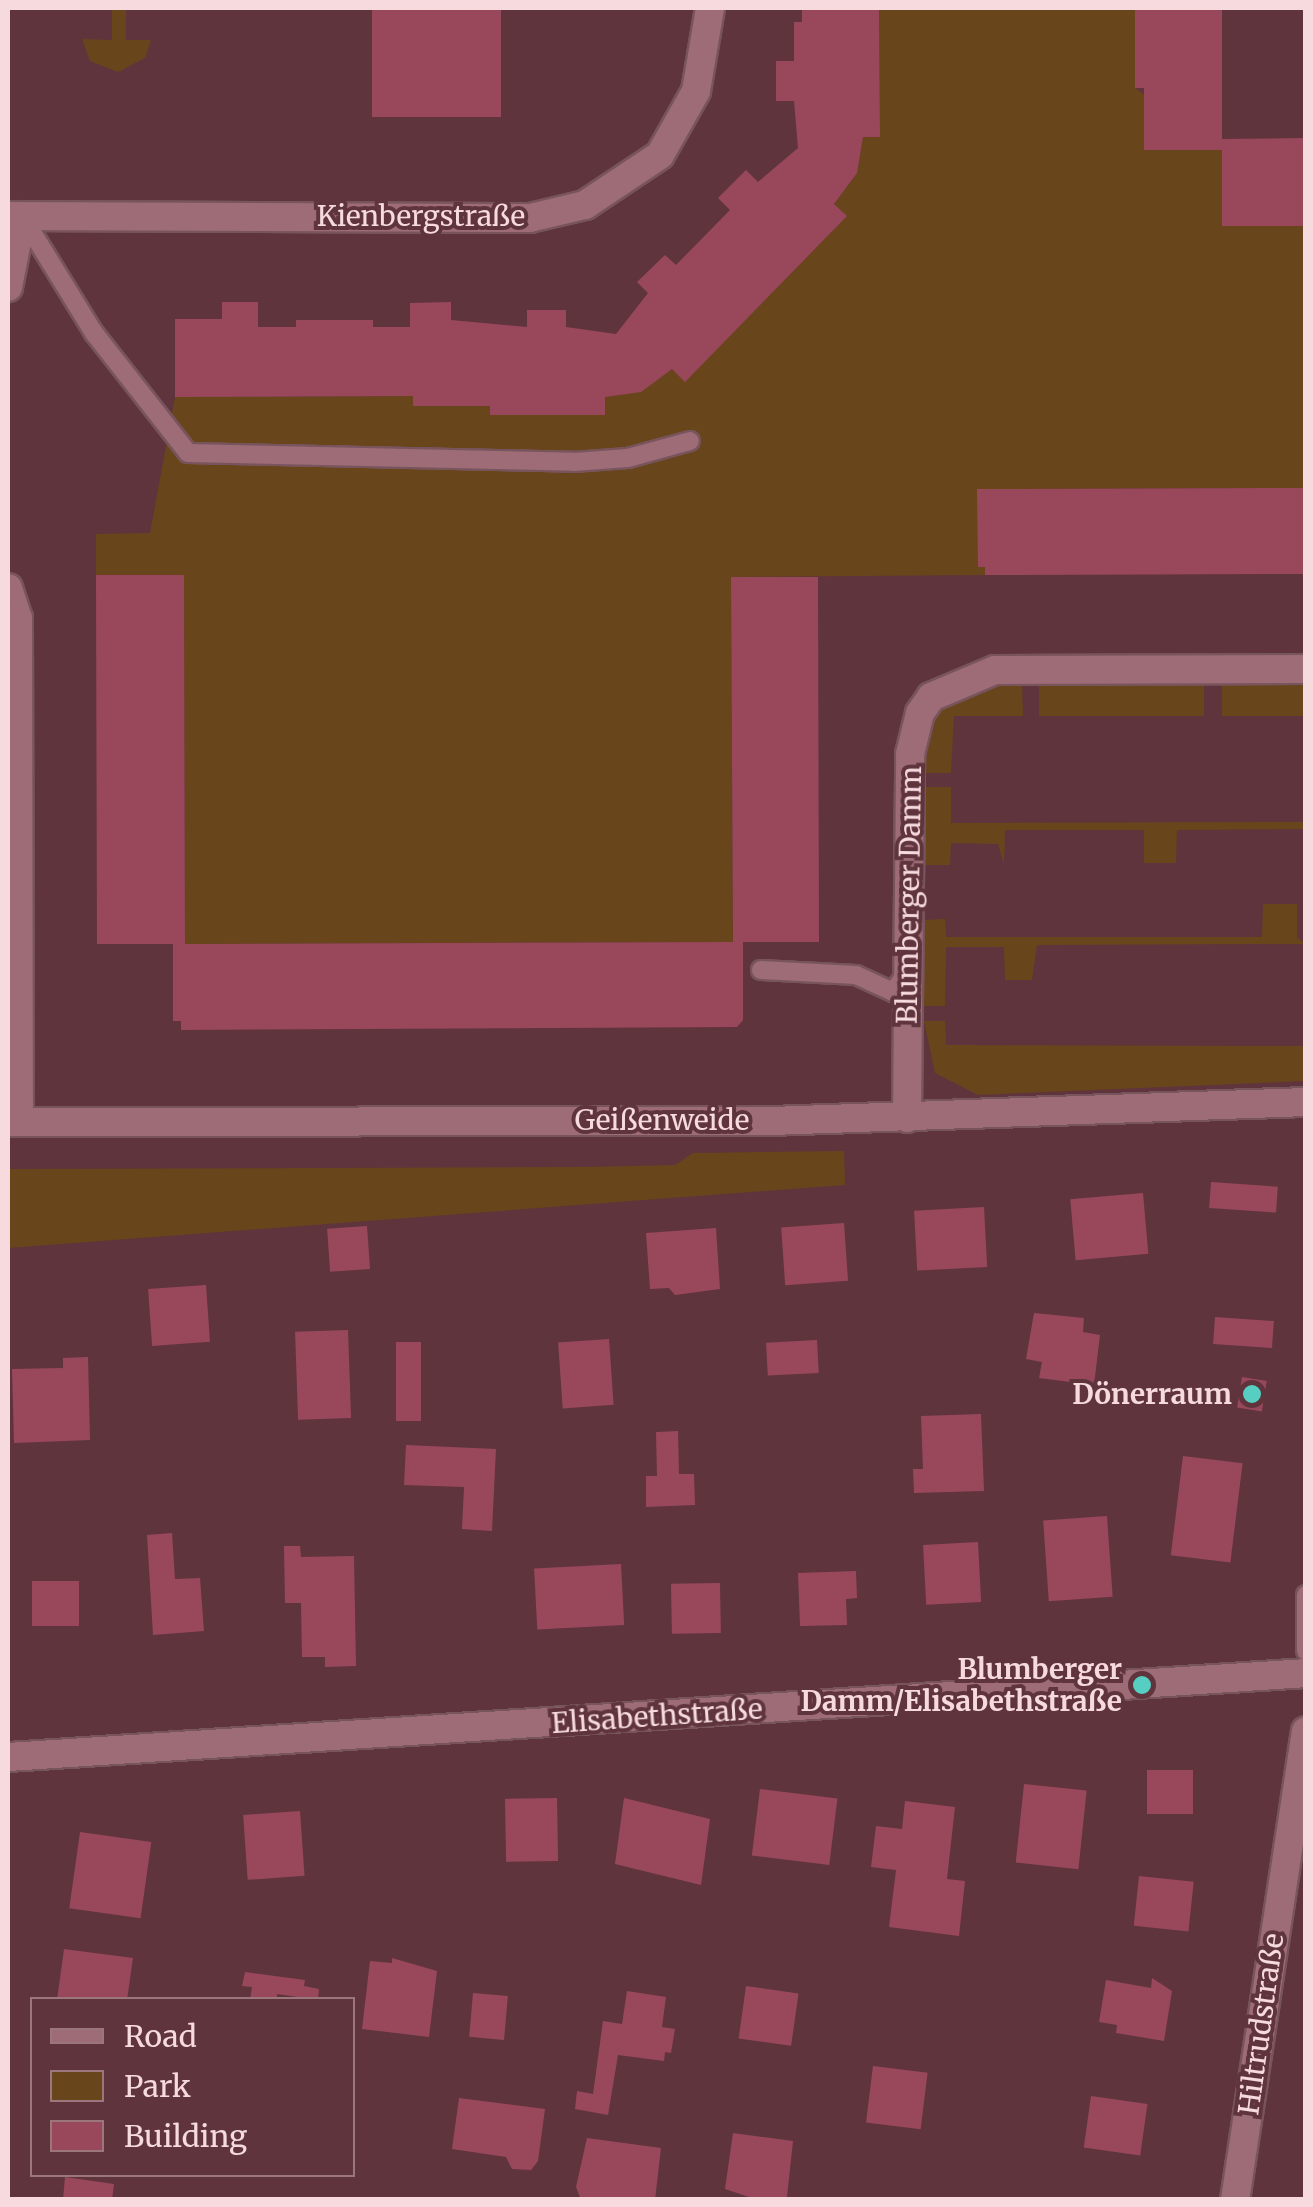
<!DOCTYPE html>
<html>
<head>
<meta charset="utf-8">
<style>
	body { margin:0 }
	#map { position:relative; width:1313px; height:2207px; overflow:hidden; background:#5f343d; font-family:Merriweather,serif }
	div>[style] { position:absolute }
	.green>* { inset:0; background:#69451c; transform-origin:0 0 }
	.building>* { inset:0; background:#99485c; transform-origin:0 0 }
	.roads { filter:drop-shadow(2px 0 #78545c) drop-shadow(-2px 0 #78545c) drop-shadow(0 2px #78545c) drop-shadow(0 -2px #78545c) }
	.service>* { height:18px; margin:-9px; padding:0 9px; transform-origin:9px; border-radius:9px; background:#9d6c76 }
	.minor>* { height:28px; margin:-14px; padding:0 14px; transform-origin:14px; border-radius:14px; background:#9d6c76 }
	.tertiary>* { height:28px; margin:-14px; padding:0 14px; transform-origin:14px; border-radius:14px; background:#9d6c76 }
	.dots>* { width:28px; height:28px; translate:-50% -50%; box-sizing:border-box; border:5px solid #5f343d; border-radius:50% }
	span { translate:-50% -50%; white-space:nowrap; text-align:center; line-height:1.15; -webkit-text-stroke:8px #5f343d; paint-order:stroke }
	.street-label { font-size:28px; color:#f6dade }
	.poi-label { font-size:28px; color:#f6dade; font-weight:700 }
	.right { translate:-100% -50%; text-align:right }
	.frame { position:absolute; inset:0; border:10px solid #f6dade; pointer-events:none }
	.legend { position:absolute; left:30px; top:1997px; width:325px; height:180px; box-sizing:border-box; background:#5f343d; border:2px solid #9b767d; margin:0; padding:12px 18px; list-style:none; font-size:30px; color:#f6dade }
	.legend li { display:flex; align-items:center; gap:20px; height:50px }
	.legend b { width:50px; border:2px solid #9b767d }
</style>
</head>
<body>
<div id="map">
	<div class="green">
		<div style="clip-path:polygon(112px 8px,126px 8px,126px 40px,151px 40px,145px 58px,118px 72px,90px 61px,82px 39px,112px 40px)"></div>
		<div style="clip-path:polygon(879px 8px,1135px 8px,1135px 88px,1222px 150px,1222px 226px,1305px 226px,1305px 488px,978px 489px,978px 566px,985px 567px,985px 575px,731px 577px,733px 942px,185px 944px,184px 577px,96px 575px,96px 534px,150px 533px,175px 397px,413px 396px,413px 406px,490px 406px,491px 415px,605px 415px,605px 397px,641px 391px,672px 369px,685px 381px,847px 216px,834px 204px,857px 173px,863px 137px,880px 137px)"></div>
		<div style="left:1204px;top:680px;width:36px;height:165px;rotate:90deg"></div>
		<div style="left:1222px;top:680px;width:83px;height:36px"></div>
		<div style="clip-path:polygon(1022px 681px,1023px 716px,954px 716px,951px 773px,923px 773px,926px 735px,942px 705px,982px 686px)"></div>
		<div style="clip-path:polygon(923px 787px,951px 787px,951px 823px,1305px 822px,1305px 829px,1177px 830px,1176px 863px,1144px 863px,1144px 830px,1005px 830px,1004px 864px,998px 844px,951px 843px,950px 865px,923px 865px)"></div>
		<div style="clip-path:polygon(1263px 904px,1297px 904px,1297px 937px,1305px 944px,1037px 945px,1032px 980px,1005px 980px,1004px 947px,946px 947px,945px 1006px,923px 1006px,923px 920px,945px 919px,946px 937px,1262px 937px)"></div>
		<div style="clip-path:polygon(924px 1021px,945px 1021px,946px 1045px,1305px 1046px,1305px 1081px,978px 1095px,935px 1073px)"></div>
		<div style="clip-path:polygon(844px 1151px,845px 1185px,8px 1248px,8px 1169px,587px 1167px,675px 1165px,693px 1153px)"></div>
	</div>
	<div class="building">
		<div style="left:372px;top:8px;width:129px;height:109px"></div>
		<div style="clip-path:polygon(802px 8px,879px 8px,880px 137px,863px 137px,857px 173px,834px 204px,847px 216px,685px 382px,672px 369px,641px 392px,605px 397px,605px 415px,490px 415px,490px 406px,413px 406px,413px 396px,175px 397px,175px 319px,222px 319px,222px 302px,258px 302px,258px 327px,296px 327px,296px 320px,373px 320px,373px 327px,410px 327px,410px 303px,451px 302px,451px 320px,527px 327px,527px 310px,566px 310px,566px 327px,616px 334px,648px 293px,637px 282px,665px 255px,676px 265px,730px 210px,718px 198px,746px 170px,758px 182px,798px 148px,794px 101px,776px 101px,776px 61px,794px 61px,794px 22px,802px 22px)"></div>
		<div style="clip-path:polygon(1135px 8px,1222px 8px,1222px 139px,1306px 138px,1306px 226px,1222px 226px,1222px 150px,1144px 150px,1144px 88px,1135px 88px)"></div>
		<div style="clip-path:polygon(1306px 488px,1306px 574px,985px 575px,985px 567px,978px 567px,977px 489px)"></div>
		<div style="clip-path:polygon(96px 575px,184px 575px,185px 944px,733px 942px,731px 577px,818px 577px,819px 942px,743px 942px,743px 1020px,737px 1027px,181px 1030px,181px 1021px,173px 1021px,173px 944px,97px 944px)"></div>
		<div style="left:1211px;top:1182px;width:67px;height:26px;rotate:4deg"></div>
		<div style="left:1143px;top:1193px;width:61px;height:73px;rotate:85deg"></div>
		<div style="left:984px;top:1207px;width:60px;height:70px;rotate:87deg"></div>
		<div style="left:844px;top:1223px;width:58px;height:63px;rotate:86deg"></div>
		<div style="left:367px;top:1226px;width:43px;height:40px;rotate:86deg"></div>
		<div style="clip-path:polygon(716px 1228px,720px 1289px,675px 1295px,669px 1288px,650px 1289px,646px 1233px)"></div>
		<div style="left:206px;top:1285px;width:57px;height:58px;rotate:86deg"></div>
		<div style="clip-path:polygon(1034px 1313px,1084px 1318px,1083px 1332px,1100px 1335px,1094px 1385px,1039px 1378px,1042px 1362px,1026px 1359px)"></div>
		<div style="left:1215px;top:1317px;width:59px;height:27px;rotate:4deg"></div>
		<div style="left:348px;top:1330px;width:88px;height:53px;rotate:88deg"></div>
		<div style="left:609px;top:1339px;width:66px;height:51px;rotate:86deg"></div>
		<div style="left:817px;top:1340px;width:33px;height:51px;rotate:87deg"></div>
		<div style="left:396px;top:1342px;width:25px;height:79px"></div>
		<div style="clip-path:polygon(88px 1357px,90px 1440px,14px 1443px,12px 1369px,63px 1368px,63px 1358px)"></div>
		<div style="left:1242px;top:1377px;width:25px;height:31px;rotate:9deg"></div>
		<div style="clip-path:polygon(981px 1414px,984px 1491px,914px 1493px,913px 1469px,923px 1469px,921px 1416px)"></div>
		<div style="clip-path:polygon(678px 1431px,679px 1474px,694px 1474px,695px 1505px,646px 1507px,646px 1476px,657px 1476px,656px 1432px)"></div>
		<div style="clip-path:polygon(406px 1445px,496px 1449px,492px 1531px,462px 1529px,464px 1487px,404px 1485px)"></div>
		<div style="left:1183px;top:1456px;width:60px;height:100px;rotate:7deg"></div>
		<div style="left:1107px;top:1516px;width:81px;height:64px;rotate:86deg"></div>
		<div style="clip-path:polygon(172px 1533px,175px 1579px,200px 1578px,204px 1631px,153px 1635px,147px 1535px)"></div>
		<div style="left:978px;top:1542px;width:60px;height:55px;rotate:87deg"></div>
		<div style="clip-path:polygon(284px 1546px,300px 1546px,301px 1557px,354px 1556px,356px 1666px,325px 1667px,325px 1657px,302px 1657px,301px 1603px,285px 1603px)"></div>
		<div style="left:621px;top:1564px;width:61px;height:87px;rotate:87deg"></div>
		<div style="clip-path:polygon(856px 1571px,857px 1598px,846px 1599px,847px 1625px,800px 1626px,798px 1573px)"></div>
		<div style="left:32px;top:1581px;width:47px;height:45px"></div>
		<div style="left:720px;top:1583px;width:50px;height:49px;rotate:89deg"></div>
		<div style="left:1193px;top:1770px;width:44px;height:46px;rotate:90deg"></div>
		<div style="left:1024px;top:1784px;width:63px;height:79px;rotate:6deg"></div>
		<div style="left:760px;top:1789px;width:78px;height:67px;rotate:7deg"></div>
		<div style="left:557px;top:1798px;width:63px;height:52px;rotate:89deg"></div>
		<div style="clip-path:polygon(624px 1798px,710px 1819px,701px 1885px,615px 1864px)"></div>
		<div style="clip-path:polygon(905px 1801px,955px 1807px,947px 1879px,965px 1881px,959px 1936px,889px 1927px,896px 1870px,871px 1867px,876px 1826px,902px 1829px)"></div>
		<div style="left:300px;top:1811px;width:65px;height:57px;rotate:86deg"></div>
		<div style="left:80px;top:1832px;width:72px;height:77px;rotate:8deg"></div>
		<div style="left:1139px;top:1876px;width:55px;height:50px;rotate:6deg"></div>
		<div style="clip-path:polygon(64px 1949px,133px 1958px,127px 2000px,57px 2000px)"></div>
		<div style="clip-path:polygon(392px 1958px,437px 1971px,429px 2037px,362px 2029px,370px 1961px,392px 1963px)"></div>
		<div style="clip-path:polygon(245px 1972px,305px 1980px,304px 1986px,319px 1989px,318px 2000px,277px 1994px,277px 2000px,250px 2000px,252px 1987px,242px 1986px)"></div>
		<div style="clip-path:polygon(1152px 1978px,1172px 1991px,1164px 2041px,1116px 2033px,1117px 2025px,1099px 2022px,1106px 1980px,1151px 1988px)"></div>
		<div style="left:746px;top:1986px;width:53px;height:53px;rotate:8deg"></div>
		<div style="clip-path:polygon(627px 1991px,666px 1997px,662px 2027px,675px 2029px,671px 2053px,665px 2052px,664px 2061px,618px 2055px,608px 2115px,575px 2109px,577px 2091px,593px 2094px,603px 2021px,622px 2024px)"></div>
		<div style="left:473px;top:1993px;width:35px;height:44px;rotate:5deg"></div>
		<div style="left:873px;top:2066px;width:55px;height:57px;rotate:7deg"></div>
		<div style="left:1091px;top:2096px;width:57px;height:52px;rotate:8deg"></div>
		<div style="clip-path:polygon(459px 2098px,545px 2109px,538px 2161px,531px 2170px,512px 2169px,506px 2157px,452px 2149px)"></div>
		<div style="clip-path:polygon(733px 2133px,793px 2141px,787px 2197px,758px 2200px,725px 2189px)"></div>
		<div style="clip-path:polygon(587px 2138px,661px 2148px,655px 2200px,581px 2200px,576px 2187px)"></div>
		<div style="clip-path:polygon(65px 2177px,114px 2184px,112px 2200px,63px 2200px)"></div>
	</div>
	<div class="roads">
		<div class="service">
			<div style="left:22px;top:216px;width:137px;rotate:58.4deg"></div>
			<div style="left:94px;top:333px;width:152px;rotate:51.9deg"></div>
			<div style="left:188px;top:453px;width:386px;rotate:1.3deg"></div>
			<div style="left:574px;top:462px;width:54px;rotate:-4.2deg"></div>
			<div style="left:628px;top:458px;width:64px;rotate:-15.3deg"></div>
			<div style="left:761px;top:970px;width:95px;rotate:3deg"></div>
			<div style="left:856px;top:975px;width:41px;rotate:24.7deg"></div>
			<div style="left:893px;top:992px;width:24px;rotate:-54deg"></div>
			<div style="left:1306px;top:1595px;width:56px;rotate:90deg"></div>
		</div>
		<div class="minor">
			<div style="left:8px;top:216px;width:522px;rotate:0.22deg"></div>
			<div style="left:530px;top:218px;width:57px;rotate:-13.3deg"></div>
			<div style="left:585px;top:205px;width:90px;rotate:-33.7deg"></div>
			<div style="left:660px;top:155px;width:73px;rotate:-60.6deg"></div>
			<div style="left:696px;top:91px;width:84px;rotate:-80.4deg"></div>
			<div style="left:8px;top:287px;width:72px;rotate:-78.8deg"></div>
			<div style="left:8px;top:588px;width:32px;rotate:72deg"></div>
			<div style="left:18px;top:618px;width:504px;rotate:89.89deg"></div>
			<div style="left:907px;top:1118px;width:364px;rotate:-89.5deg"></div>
			<div style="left:910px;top:754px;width:42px;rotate:-76.3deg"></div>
			<div style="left:920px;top:713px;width:19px;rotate:-55deg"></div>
			<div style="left:931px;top:697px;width:69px;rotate:-22.9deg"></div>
			<div style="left:995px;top:670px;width:311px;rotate:-0.2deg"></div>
			<div style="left:8px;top:1122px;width:763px;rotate:-0.08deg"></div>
			<div style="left:771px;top:1121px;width:535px;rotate:-2.03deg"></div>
			<div style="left:1235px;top:2200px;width:474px;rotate:-81.4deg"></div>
		</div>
		<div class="tertiary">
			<div style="left:8px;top:1757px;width:1301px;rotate:-3.7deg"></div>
		</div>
	</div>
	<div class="dots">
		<div style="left:1252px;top:1394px;background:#57cec2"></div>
		<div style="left:1142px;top:1685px;background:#57cec2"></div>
	</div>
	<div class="street-label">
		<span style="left:421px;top:216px">Kienbergstraße</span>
		<span style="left:909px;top:895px;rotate:-89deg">Blumberger Damm</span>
		<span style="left:662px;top:1120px">Geißenweide</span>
		<span style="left:657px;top:1716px;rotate:-4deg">Elisabethstraße</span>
		<span style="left:1261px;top:2024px;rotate:-82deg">Hiltrudstraße</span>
	</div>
	<div class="poi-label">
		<span class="right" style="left:1232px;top:1394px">Dönerraum</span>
		<span class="right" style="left:1122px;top:1685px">Blumberger<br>Damm/Elisabethstraße</span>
	</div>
	<div class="frame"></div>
	<ul class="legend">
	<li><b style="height:12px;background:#9d6c76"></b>Road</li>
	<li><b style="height:28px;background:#69451c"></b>Park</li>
	<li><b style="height:28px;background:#99485c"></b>Building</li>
	</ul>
</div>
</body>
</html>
